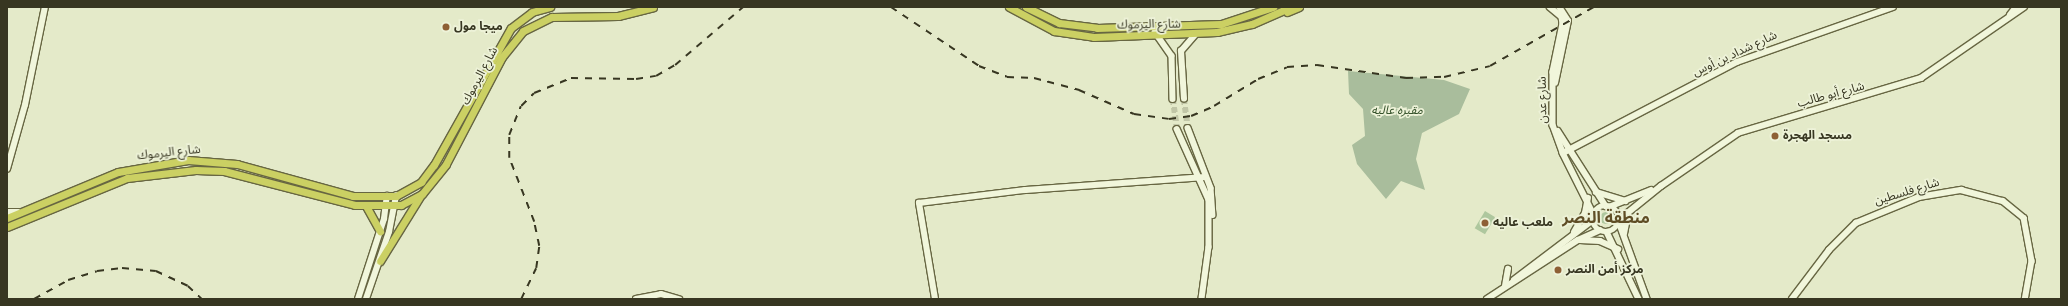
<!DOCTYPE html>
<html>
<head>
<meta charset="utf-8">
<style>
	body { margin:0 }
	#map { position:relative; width:2068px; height:306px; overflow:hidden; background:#e4eac9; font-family:"Times New Roman","Noto Sans Arabic",serif }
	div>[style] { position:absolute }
	.green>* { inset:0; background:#aec79e; transform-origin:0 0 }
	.round { border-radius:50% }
	.cemetery>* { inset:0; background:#a9bd9c }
	.secondary-tunnel>* { height:5.5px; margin-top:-2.75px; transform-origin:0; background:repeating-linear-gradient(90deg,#c1c6a7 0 5.5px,transparent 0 8.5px) }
	.roads { filter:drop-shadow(1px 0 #676642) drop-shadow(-1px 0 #676642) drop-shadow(0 1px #676642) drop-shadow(0 -1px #676642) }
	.secondary>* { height:5.5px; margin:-2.75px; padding:0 2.75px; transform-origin:2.75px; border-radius:2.75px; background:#f1f6db }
	.secondary>.ring { margin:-2.75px; padding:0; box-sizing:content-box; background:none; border:5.5px solid #f1f6db; border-radius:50% }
	.highway>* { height:7px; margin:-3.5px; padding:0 3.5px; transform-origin:3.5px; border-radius:3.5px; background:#cbd063 }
	.rail>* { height:1.5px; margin-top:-0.75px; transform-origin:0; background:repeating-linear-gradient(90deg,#373621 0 7px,transparent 0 14px) }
	.dots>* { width:11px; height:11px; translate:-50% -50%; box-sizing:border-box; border:2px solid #edf2d8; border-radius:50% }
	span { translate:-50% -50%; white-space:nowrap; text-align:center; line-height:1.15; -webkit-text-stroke:3.5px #edf2d8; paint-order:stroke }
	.street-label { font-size:12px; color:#373621 }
	.poi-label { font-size:12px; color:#373621; font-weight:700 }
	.left { translate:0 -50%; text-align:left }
	.park-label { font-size:12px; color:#34512a; font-style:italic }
	.district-label { font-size:16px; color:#5f4d25; font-weight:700 }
	.frame { position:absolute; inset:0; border:8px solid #373621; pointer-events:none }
</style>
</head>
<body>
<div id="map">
	<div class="green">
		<div style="left:1485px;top:211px;width:12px;height:20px;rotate:31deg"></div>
		<div class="round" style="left:1600px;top:212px;width:12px;height:12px"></div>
	</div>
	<div class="cemetery">
		<div style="clip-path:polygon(1348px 71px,1444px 80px,1470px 89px,1459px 114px,1422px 133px,1416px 159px,1425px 190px,1401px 181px,1386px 199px,1357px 164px,1352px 145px,1365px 136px,1363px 109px,1349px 94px)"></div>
	</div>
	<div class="secondary-tunnel">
		<div style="left:1173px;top:99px;width:30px;rotate:82deg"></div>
		<div style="left:1184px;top:99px;width:29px;rotate:82deg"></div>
	</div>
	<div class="roads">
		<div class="secondary">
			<div style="left:1550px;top:7px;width:16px;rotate:40deg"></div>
			<div style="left:1562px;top:17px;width:7px;rotate:82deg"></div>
			<div style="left:1563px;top:24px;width:49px;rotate:101.8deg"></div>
			<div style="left:1553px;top:72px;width:53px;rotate:90deg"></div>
			<div style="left:1553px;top:125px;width:30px;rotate:70deg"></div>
			<div style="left:1563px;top:153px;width:69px;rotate:63.4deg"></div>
			<div style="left:2010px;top:15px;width:10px;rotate:-53deg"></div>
			<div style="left:1155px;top:32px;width:29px;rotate:55deg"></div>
			<div style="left:1172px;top:56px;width:43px;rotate:88.7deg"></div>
			<div style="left:1555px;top:83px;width:63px;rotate:-78.2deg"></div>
			<div style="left:1568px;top:21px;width:17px;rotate:-123deg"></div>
			<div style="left:1184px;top:99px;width:48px;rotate:-93.6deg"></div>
			<div style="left:1181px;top:51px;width:21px;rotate:-49deg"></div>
			<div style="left:1188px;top:128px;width:64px;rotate:69deg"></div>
			<div style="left:1211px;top:188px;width:27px;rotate:86deg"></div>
			<div style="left:1177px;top:129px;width:78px;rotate:65.7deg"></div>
			<div style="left:1209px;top:200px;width:47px;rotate:90deg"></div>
			<div style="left:1209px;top:247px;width:52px;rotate:97.7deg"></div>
			<div style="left:1558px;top:131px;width:89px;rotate:57.4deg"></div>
			<div style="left:1563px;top:153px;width:196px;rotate:-27.6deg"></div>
			<div style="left:1737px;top:62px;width:165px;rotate:-19.4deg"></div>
			<div style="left:7px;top:169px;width:66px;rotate:-74.3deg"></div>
			<div style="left:25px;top:105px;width:100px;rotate:-78.5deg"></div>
			<div style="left:1596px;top:192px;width:31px;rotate:17deg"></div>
			<div class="ring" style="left:1593px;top:206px;width:20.5px;height:20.5px"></div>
			<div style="left:1609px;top:207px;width:45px;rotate:-22deg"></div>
			<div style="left:7px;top:212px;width:11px"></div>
			<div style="left:1619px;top:220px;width:54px;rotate:-39deg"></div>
			<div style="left:1661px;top:186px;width:93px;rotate:-34.5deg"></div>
			<div style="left:1738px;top:133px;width:191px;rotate:-16.7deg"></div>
			<div style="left:1921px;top:78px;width:125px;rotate:-34.6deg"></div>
			<div style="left:1619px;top:222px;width:82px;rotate:70deg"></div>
			<div style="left:1574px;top:232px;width:22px;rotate:-60deg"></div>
			<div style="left:1585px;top:213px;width:15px;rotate:-79deg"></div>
			<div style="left:1607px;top:232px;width:74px;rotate:64.5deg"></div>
			<div style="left:1624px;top:234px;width:20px;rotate:-79deg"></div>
			<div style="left:1580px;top:240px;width:20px;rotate:3deg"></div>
			<div style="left:1600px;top:241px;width:20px;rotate:24deg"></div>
			<div style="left:1514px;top:280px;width:99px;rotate:-37.2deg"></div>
			<div style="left:1505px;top:286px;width:17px;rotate:-80deg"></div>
			<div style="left:358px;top:299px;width:84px;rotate:-72deg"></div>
			<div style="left:384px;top:219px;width:23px;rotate:-83deg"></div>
			<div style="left:366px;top:299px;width:71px;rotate:-71.1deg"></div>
			<div style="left:389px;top:232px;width:37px;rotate:-79deg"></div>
			<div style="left:636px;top:299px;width:25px;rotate:-11deg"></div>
			<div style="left:661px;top:294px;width:19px;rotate:16deg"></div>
			<div style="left:935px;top:299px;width:97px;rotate:-99.5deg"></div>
			<div style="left:919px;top:203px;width:107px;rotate:-7deg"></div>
			<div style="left:1025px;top:190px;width:181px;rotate:-4.1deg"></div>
			<div style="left:1487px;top:299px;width:108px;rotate:-33deg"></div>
			<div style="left:1578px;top:240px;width:24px;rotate:-24deg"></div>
			<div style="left:1792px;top:299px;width:61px;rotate:-52.9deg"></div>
			<div style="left:1829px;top:250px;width:38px;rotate:-45deg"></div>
			<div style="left:1856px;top:223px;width:68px;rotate:-22.4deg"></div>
			<div style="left:1919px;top:197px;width:43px;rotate:-9.5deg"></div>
			<div style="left:1961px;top:190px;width:43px;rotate:14.7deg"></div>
			<div style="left:2003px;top:201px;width:27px;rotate:39deg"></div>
			<div style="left:2024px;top:218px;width:44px;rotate:79.5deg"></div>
			<div style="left:2032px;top:261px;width:39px;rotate:100deg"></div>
		</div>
		<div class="highway">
			<div style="left:1009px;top:7px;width:51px;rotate:28.1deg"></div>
			<div style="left:1054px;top:31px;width:40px;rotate:8.5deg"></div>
			<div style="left:1094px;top:37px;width:123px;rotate:-2.3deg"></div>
			<div style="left:1217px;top:32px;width:36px;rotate:-13deg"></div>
			<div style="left:1252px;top:24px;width:43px;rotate:-23.6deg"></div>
			<div style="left:1026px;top:7px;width:37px;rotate:26deg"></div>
			<div style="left:1059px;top:23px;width:38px;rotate:7deg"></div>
			<div style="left:1097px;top:28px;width:124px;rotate:-1.8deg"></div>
			<div style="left:1221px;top:24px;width:55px;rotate:-18.1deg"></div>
			<div style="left:1287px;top:12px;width:13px;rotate:-23deg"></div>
			<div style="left:366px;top:206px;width:29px;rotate:61deg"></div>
			<div style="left:7px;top:218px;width:120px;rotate:-22.5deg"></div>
			<div style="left:118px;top:172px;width:71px;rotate:-9.7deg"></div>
			<div style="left:188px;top:160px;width:49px;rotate:4.7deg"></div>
			<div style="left:237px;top:164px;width:120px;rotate:15.4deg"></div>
			<div style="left:353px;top:196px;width:43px"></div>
			<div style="left:396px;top:196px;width:29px;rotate:-29deg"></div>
			<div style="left:421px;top:182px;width:21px;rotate:-53deg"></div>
			<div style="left:434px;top:165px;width:157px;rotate:-60.7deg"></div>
			<div style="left:511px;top:28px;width:26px;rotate:-37deg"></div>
			<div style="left:532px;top:12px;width:19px;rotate:-16deg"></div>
			<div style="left:7px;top:227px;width:130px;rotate:-22.2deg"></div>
			<div style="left:127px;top:178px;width:69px;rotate:-6.6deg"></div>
			<div style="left:196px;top:170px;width:28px;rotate:2deg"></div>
			<div style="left:224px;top:171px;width:135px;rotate:14.5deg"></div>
			<div style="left:355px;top:205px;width:46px"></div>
			<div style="left:401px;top:205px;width:24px;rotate:-28deg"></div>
			<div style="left:422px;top:194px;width:38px;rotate:-51deg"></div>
			<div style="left:446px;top:164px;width:121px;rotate:-62.4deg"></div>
			<div style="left:502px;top:57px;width:33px;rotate:-51deg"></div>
			<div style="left:523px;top:31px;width:32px;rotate:-26deg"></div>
			<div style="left:552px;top:17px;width:66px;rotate:-0.9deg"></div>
			<div style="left:618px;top:16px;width:36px;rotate:-14deg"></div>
			<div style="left:380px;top:261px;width:78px;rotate:-58.2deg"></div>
		</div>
	</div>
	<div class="rail">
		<div style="left:891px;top:7px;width:106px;rotate:33.8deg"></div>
		<div style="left:979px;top:66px;width:30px;rotate:21deg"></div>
		<div style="left:1007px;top:77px;width:27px;rotate:2deg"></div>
		<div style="left:1034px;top:78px;width:47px;rotate:14.9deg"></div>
		<div style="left:1079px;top:90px;width:60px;rotate:23.6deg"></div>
		<div style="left:1134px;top:114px;width:35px;rotate:8deg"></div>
		<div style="left:1169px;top:119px;width:22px;rotate:-8deg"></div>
		<div style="left:1191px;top:116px;width:25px;rotate:-23deg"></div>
		<div style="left:1214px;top:106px;width:52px;rotate:-31.5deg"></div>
		<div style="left:1258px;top:79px;width:31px;rotate:-22deg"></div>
		<div style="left:1287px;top:67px;width:30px;rotate:-4deg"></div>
		<div style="left:1317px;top:65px;width:90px;rotate:8.3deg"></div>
		<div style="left:1406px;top:78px;width:38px;rotate:-2deg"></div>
		<div style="left:1444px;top:77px;width:47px;rotate:-13.4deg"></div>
		<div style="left:1490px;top:66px;width:120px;rotate:-29.6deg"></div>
		<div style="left:34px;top:299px;width:39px;rotate:-29deg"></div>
		<div style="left:68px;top:280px;width:30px;rotate:-17deg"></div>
		<div style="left:97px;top:271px;width:25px;rotate:-7deg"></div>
		<div style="left:122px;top:268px;width:34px;rotate:5deg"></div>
		<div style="left:156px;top:271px;width:35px;rotate:25deg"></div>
		<div style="left:188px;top:286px;width:19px;rotate:43deg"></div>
		<div style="left:521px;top:299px;width:34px;rotate:-64deg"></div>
		<div style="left:536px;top:268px;width:22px;rotate:-82deg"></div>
		<div style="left:539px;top:246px;width:25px;rotate:-102deg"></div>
		<div style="left:534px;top:222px;width:69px;rotate:-111.3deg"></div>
		<div style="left:509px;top:158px;width:23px;rotate:-90deg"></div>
		<div style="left:509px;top:135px;width:31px;rotate:-68deg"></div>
		<div style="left:521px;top:106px;width:18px;rotate:-45deg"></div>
		<div style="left:534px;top:93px;width:40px;rotate:-22deg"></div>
		<div style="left:571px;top:78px;width:65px;rotate:0.9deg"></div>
		<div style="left:636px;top:79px;width:20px;rotate:-9deg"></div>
		<div style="left:656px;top:76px;width:22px;rotate:-30deg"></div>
		<div style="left:675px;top:65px;width:89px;rotate:-40.5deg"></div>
	</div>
	<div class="dots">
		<div style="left:446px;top:27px;background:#8e6035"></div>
		<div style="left:1775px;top:136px;background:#8e6035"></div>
		<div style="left:1485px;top:223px;background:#8e6035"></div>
		<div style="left:1558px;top:270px;background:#8e6035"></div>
	</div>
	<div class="street-label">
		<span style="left:1149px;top:25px;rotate:-1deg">شارع اليرموك</span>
		<span style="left:1735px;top:54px;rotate:-25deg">شارع شداد بن أوس</span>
		<span style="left:480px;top:76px;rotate:-62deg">شارع اليرموك</span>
		<span style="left:1831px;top:95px;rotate:-15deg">شارع أبو طالب</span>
		<span style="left:1543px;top:100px;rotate:-91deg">شارع عدن</span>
		<span style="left:169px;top:153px;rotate:-6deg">شارع اليرموك</span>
		<span style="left:1907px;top:192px;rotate:-17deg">شارع فلسطين</span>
	</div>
	<div class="poi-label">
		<span class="left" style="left:454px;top:27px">ميجا مول</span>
		<span class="left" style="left:1783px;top:136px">مسجد الهجرة</span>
		<span class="left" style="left:1493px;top:223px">ملعب عاليه</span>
		<span class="left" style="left:1566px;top:270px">مركز أمن النصر</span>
	</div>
	<div class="park-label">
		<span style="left:1397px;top:111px">مقبره عاليه</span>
	</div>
	<div class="district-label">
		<span style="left:1606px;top:218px">منطقة النصر</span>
	</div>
	<div class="frame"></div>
</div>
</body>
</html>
